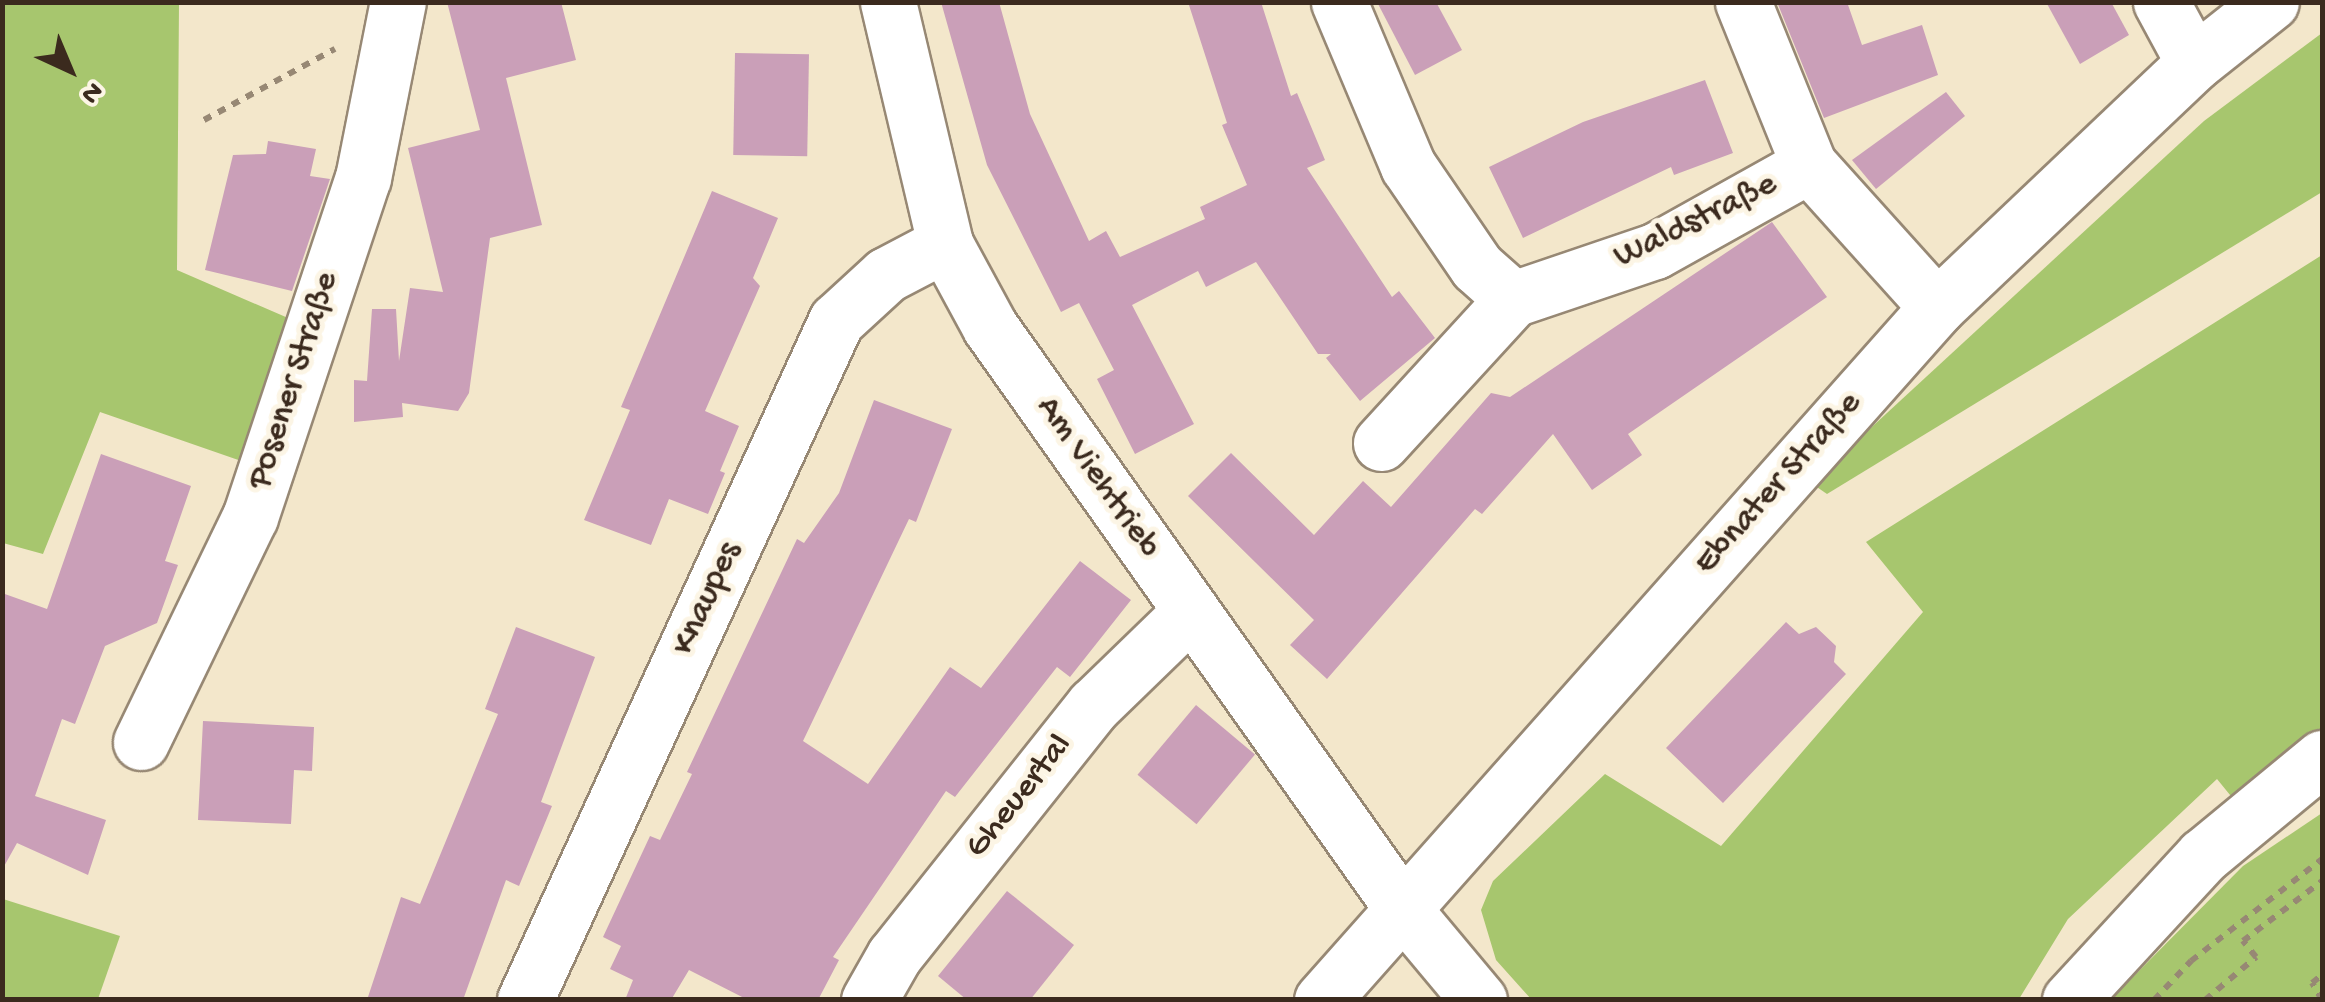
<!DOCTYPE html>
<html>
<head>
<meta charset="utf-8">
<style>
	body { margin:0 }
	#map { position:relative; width:2325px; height:1002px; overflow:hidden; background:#f3e7cb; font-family:"Gochi Hand",sans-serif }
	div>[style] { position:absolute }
	.green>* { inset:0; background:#a7c66e }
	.building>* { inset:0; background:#ca9fb8; transform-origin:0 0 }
	.path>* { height:6px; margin-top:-3px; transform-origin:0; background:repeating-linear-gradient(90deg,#978874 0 8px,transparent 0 16px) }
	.roads { filter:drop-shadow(2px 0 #978874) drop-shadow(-2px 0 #978874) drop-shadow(0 2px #978874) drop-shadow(0 -2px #978874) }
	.minor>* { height:55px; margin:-27.5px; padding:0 27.5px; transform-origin:27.5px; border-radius:27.5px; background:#fff }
	.major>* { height:55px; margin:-27.5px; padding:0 27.5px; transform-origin:27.5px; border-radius:27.5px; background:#fff }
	span { translate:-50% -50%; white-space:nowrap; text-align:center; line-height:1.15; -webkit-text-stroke:10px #fcf5e5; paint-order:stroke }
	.street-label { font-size:35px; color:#3b2a1e }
	.frame { position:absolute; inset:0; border:5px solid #3b2a1e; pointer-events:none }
	.north { position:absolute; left:20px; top:20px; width:100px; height:100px; -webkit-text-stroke:8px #fcf5e5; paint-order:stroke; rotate:136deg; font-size:28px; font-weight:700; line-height:40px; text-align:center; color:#3b2a1e }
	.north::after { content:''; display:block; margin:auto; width:35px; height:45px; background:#3b2a1e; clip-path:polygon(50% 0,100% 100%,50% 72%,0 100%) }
</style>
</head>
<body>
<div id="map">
	<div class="green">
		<div style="clip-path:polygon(2px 3px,179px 3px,177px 270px,295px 321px,247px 463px,100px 412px,43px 554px,3px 543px)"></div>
		<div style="clip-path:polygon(2322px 33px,2322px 192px,1827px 494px,1811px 483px,2204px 121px)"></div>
		<div style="clip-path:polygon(2322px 255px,2322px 733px,2239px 806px,2217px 779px,2068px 919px,2019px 999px,1531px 999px,1496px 960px,1481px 910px,1493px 881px,1605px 774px,1721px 846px,1923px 612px,1866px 542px)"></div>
		<div style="clip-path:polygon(2322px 813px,2322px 999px,2111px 999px,2243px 866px)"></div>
		<div style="clip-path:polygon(3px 899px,120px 936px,98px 999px,3px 999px)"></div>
	</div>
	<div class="building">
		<div style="clip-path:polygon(447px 2px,561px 2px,576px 60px,506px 78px,542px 225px,490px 238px,469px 393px,458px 411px,402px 403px,403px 417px,354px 422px,354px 380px,367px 381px,372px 309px,396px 309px,399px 361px,410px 288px,443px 292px,408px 148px,480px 130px)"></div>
		<div style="clip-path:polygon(941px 2px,999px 2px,1030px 114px,1089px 241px,1106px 231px,1120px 257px,1205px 219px,1200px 207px,1247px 185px,1222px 125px,1227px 123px,1188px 2px,1261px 2px,1291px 96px,1297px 93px,1325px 160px,1307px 168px,1392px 297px,1399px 291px,1435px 338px,1360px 401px,1326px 358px,1331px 354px,1318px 354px,1256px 262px,1206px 287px,1198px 271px,1132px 305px,1194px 424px,1135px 454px,1097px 379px,1114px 370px,1079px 303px,1061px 312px,987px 165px)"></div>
		<div style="clip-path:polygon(1377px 2px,1436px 2px,1462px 50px,1415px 75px)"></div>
		<div style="clip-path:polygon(1777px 2px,1847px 2px,1862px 45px,1922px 25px,1938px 75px,1824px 118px)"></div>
		<div style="clip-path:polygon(2046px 2px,2111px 2px,2129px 35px,2080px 64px)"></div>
		<div style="left:735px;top:53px;width:74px;height:102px;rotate:1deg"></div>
		<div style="clip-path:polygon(1705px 80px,1733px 153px,1674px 175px,1671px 167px,1523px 238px,1489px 167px,1583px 122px)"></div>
		<div style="clip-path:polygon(1946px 92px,1965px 116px,1876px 189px,1852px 160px)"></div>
		<div style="clip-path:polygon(268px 141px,316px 149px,310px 176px,330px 179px,292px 291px,205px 270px,233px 155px,266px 154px)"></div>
		<div style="clip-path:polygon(712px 191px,778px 218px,753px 278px,760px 286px,705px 411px,739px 426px,720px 471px,725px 473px,708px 514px,669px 499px,651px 545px,584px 520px,630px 410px,621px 407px)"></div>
		<div style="clip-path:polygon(1772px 222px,1827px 297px,1628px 434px,1642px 455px,1592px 490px,1553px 434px,1482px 514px,1475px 509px,1327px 679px,1290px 645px,1314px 620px,1188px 496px,1231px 453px,1314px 535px,1363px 481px,1391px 507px,1491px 393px,1510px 397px)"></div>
		<div style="clip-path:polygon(874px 400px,952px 429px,916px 522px,909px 519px,803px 741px,868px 784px,950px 667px,981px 688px,1080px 561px,1131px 600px,1070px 677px,1057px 667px,955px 797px,946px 791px,833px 957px,839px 960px,818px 1000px,748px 1000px,689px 970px,671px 1000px,625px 1000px,633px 980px,610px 969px,621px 946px,603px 937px,650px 836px,660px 840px,692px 774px,687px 772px,797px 539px,804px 543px,839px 493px)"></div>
		<div style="clip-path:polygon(101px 454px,191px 486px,165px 561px,178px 565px,157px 623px,105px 646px,75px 724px,62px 719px,35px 796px,106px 820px,88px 875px,17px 843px,2px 870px,2px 593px,47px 609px)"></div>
		<div style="clip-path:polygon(1786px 622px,1799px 634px,1816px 627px,1836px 646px,1834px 662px,1846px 674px,1723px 803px,1666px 748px)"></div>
		<div style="clip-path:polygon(516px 627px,595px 657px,541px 802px,552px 806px,519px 886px,506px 880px,463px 1000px,367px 1000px,401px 897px,420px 904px,498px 714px,485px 709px)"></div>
		<div style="left:1196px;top:705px;width:77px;height:91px;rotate:40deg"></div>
		<div style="clip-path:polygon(203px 721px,314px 727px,312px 771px,294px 770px,291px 824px,198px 820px)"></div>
		<div style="clip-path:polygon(1007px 891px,1074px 945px,1030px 1000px,967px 1000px,938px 976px)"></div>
	</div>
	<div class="path">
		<div style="left:204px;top:120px;width:149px;rotate:-28.5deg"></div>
		<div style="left:2154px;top:1000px;width:54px;rotate:-46.5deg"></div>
		<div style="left:2191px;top:961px;width:166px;rotate:-37.9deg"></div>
		<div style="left:2205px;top:1000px;width:67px;rotate:-40.1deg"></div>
		<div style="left:2256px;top:957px;width:21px;rotate:-129deg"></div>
		<div style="left:2243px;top:941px;width:99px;rotate:-37.2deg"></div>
		<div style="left:2322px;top:1000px;width:20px;rotate:-120deg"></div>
		<div style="left:2312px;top:983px;width:13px;rotate:-39deg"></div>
	</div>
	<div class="roads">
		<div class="minor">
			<div style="left:888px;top:2px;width:249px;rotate:76.7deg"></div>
			<div style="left:945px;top:244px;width:94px;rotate:61.5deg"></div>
			<div style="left:990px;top:327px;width:712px;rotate:54.66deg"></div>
			<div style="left:1402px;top:908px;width:120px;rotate:50.1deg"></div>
			<div style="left:1339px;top:2px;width:178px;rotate:67.2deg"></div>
			<div style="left:1408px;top:166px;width:122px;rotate:55.7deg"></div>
			<div style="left:1477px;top:267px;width:48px;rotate:41.6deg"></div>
			<div style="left:1513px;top:299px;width:150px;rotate:-18.7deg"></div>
			<div style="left:1655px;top:251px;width:176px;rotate:-29.2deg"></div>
			<div style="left:1743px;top:2px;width:176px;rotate:68deg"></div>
			<div style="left:1809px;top:165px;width:191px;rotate:48deg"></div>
			<div style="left:2161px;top:2px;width:69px;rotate:61.6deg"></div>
			<div style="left:1381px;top:443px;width:195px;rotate:-47.5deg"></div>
			<div style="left:141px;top:742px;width:250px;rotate:-64.2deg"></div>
			<div style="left:250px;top:517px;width:357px;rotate:-71.6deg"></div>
			<div style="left:363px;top:178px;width:179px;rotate:-78.8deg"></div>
			<div style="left:525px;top:1000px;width:747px;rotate:-65.39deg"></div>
			<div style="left:836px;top:321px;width:68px;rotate:-42.6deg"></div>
			<div style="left:886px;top:275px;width:67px;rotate:-27.7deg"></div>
			<div style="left:869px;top:1000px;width:51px;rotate:-60.4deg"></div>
			<div style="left:894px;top:956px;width:321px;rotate:-51.5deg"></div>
			<div style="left:1094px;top:705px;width:135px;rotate:-44.1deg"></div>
			<div style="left:2070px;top:1000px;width:196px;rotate:-47.3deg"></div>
			<div style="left:2203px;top:856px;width:154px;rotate:-39.5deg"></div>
		</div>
		<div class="major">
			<div style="left:1322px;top:1000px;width:927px;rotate:-48.41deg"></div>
			<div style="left:1937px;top:307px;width:354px;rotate:-43.5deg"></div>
			<div style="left:2194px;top:63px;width:98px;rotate:-38.4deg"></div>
		</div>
	</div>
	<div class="street-label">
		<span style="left:1696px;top:222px;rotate:-26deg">Waldstraße</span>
		<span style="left:295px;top:381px;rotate:-72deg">Posener Straße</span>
		<span style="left:1097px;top:478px;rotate:55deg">Am Viehtrieb</span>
		<span style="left:1779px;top:484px;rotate:-48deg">Ebnater Straße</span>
		<span style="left:708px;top:599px;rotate:-65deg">Knaupes</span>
		<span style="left:1020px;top:797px;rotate:-51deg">Gheuertal</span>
	</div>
	<div class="frame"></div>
	<div class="north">N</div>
</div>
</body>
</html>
